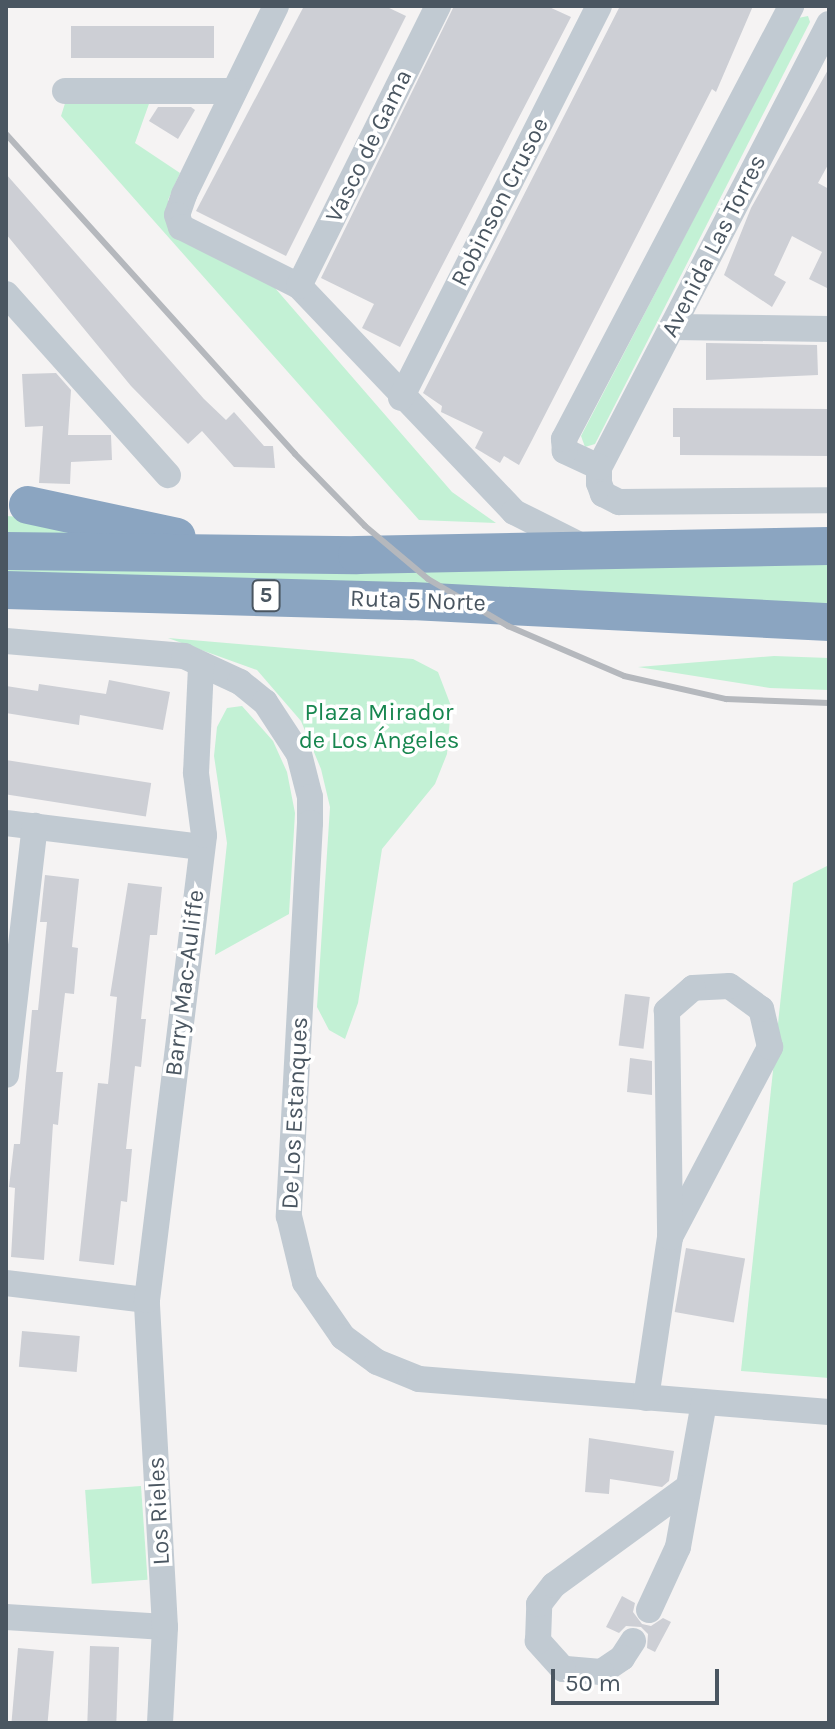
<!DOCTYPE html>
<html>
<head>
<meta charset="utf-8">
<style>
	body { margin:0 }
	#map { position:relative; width:835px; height:1729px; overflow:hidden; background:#f5f3f3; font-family:Karla,sans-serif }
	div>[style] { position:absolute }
	.green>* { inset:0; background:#c3f1d5; transform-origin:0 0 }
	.building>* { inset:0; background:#cdcfd5; transform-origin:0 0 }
	.minor>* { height:26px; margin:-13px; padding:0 13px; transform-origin:13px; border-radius:13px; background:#c1cad2 }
	.highway>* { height:38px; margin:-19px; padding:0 19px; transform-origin:19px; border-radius:19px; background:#8ba5c1 }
	.rail>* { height:6px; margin:-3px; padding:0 3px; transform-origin:3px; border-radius:3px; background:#b5b8bd }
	span { translate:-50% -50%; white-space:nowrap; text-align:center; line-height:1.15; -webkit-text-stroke:7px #fff; paint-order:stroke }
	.shield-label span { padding:2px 6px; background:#fff; border:2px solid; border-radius:6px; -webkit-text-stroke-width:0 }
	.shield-label { font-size:22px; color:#4a5661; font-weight:700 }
	.street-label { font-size:24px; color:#4a5661 }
	.park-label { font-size:24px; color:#17864f }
	.frame { position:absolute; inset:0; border:8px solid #4a5661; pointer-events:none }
	.scale { position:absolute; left:551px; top:1669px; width:168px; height:36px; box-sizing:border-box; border:4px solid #4a5661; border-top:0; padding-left:10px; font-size:24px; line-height:28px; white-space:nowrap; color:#4a5661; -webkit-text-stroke:6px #fff; paint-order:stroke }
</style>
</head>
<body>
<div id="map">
	<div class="green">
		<div style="clip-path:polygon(808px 16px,810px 22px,595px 444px,585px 447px,581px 436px,798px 18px)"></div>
		<div style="clip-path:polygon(67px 97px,150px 101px,135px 143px,180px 173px,168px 200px,171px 222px,275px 288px,452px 492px,496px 523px,419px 520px,61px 116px)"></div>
		<div style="clip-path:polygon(6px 516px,39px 518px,131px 540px,6px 536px)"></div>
		<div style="clip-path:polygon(6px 560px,829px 562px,829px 606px,6px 578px)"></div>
		<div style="clip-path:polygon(168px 638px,413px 659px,438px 672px,451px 706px,447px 754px,435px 784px,382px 849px,358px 1003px,345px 1039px,329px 1030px,317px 1007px,330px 807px,321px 769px,301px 721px,257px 670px)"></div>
		<div style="clip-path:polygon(774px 656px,829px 658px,829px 690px,770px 688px,638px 667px)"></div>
		<div style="clip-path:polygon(242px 706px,273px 741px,287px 772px,295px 813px,289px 914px,215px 955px,227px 843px,214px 756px,217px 727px,227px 708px)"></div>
		<div style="clip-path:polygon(829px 865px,829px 1378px,741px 1371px,793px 883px)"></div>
		<div style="left:141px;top:1486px;width:94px;height:56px;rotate:86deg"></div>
	</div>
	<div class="building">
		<div style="clip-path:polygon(304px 6px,385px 6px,406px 16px,286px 256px,196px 211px)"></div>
		<div style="clip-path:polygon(454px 6px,547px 6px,571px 17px,400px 347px,362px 328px,374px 304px,321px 278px)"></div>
		<div style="clip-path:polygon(620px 6px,753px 6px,716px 92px,712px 89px,530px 444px,519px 465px,504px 456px,500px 463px,475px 448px,483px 432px,441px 412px,442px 406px,423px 393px)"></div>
		<div style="left:214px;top:26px;width:32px;height:143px;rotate:90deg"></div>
		<div style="clip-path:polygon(829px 68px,829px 163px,818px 183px,829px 189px,829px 289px,809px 279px,822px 252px,792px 236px,774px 275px,786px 282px,772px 307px,724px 275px,751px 208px)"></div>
		<div style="clip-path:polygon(158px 107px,191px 107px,195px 110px,178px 139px,149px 121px)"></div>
		<div style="clip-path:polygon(6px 174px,204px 399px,226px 420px,234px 412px,264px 446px,273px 446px,275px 468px,234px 467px,202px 431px,188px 444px,131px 386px,6px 234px)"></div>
		<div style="clip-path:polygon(706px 343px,817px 345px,818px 375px,706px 380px)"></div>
		<div style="clip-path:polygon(56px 373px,71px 390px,68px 435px,111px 435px,112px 460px,71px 462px,70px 484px,39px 483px,43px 426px,25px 427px,22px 374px)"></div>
		<div style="clip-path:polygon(673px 408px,829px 409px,829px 456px,680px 455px,680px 437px,673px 437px)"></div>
		<div style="clip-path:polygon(109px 680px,170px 692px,163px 730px,80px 715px,79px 725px,6px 713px,6px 686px,38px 691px,39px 684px,106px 694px)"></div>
		<div style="left:6px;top:760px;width:147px;height:34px;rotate:9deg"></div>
		<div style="clip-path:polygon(45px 875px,79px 879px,72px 947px,78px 948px,74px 994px,65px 993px,56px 1072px,63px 1072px,58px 1125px,53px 1124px,44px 1260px,11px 1257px,15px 1188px,9px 1187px,14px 1144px,20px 1144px,32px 1010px,38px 1010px,47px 922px,40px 922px)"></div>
		<div style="clip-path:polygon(128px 883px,162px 887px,157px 935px,150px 935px,141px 1019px,146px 1019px,141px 1067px,135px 1066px,126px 1149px,132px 1149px,127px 1202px,121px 1201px,114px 1265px,79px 1261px,98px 1083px,108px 1084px,117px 997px,110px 996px)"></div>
		<div style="left:625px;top:994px;width:25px;height:52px;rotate:7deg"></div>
		<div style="clip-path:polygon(630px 1058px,652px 1061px,652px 1095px,627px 1092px)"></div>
		<div style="left:686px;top:1248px;width:60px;height:65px;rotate:10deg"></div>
		<div style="left:22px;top:1331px;width:58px;height:36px;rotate:5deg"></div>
		<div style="clip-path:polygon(589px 1438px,674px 1451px,669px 1481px,662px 1487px,610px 1479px,609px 1494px,585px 1492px)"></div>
		<div style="clip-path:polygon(622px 1596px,635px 1603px,633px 1612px,642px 1624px,651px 1626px,663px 1618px,671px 1622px,655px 1652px,647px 1648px,648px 1634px,641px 1627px,626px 1626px,619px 1633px,606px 1627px)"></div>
		<div style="left:90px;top:1646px;width:29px;height:77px;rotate:2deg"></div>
		<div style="left:18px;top:1648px;width:36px;height:75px;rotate:5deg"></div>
	</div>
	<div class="minor">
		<div style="left:276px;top:6px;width:210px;rotate:116deg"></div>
		<div style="left:184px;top:195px;width:21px;rotate:109deg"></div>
		<div style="left:177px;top:215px;width:13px;rotate:72deg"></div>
		<div style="left:181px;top:227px;width:132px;rotate:26.6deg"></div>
		<div style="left:299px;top:286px;width:312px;rotate:46.4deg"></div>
		<div style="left:514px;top:512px;width:76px;rotate:26.6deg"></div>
		<div style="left:829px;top:24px;width:499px;rotate:117.4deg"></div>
		<div style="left:599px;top:467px;width:16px;rotate:90deg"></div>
		<div style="left:599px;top:483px;width:12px;rotate:70deg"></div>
		<div style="left:603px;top:494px;width:18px;rotate:27deg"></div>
		<div style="left:619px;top:502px;width:210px;rotate:-0.5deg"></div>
		<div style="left:65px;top:91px;width:169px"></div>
		<div style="left:299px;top:286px;width:313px;rotate:-63.6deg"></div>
		<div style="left:6px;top:294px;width:243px;rotate:48.2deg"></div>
		<div style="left:672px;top:327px;width:157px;rotate:0.7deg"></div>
		<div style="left:401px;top:398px;width:439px;rotate:-63.2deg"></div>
		<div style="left:599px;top:467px;width:38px;rotate:-155deg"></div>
		<div style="left:565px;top:451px;width:12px;rotate:-95deg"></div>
		<div style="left:564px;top:439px;width:489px;rotate:-62.3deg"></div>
		<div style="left:6px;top:641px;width:179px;rotate:4.8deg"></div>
		<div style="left:184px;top:656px;width:62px;rotate:24.9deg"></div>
		<div style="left:240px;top:682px;width:32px;rotate:39deg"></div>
		<div style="left:265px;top:702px;width:62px;rotate:56.8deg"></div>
		<div style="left:299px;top:754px;width:44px;rotate:75.7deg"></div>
		<div style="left:310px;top:797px;width:26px;rotate:90deg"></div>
		<div style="left:310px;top:823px;width:394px;rotate:93.1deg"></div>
		<div style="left:289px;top:1216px;width:68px;rotate:76.4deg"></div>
		<div style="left:305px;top:1282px;width:67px;rotate:55.4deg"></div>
		<div style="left:343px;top:1337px;width:42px;rotate:36.3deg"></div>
		<div style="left:377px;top:1362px;width:45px;rotate:22deg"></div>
		<div style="left:419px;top:1379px;width:411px;rotate:4.6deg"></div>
		<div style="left:6px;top:823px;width:197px;rotate:7deg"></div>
		<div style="left:6px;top:1075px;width:251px;rotate:-83.4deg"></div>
		<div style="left:6px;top:1283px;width:142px;rotate:6.9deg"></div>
		<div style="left:646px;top:1398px;width:163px;rotate:-81.5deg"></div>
		<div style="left:670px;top:1237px;width:215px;rotate:-62.2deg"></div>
		<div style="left:770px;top:1047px;width:39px;rotate:-103deg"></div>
		<div style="left:761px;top:1009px;width:39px;rotate:-144deg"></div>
		<div style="left:729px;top:986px;width:36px;rotate:177deg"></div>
		<div style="left:693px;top:988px;width:35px;rotate:139deg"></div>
		<div style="left:667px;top:1011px;width:226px;rotate:89.2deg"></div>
		<div style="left:649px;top:1610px;width:69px;rotate:-65.3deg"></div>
		<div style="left:678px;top:1547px;width:147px;rotate:-79.8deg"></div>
		<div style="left:6px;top:1617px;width:159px;rotate:3.6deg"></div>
		<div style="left:633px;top:1641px;width:20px;rotate:123deg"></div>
		<div style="left:622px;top:1658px;width:25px;rotate:146deg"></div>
		<div style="left:601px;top:1672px;width:38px;rotate:-175deg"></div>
		<div style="left:563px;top:1669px;width:38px;rotate:-132deg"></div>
		<div style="left:538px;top:1641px;width:37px;rotate:-88deg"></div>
		<div style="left:539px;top:1604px;width:24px;rotate:-52deg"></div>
		<div style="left:554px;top:1585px;width:165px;rotate:-36.1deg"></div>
		<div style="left:160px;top:1723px;width:96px;rotate:-87deg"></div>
		<div style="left:165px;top:1627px;width:327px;rotate:-93.2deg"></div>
		<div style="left:147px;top:1300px;width:468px;rotate:-83deg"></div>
		<div style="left:204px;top:835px;width:63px;rotate:-97.4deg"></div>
		<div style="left:196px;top:773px;width:108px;rotate:-87.3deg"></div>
	</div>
	<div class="highway">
		<div style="left:28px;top:505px;width:152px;rotate:12.1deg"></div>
		<div style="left:6px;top:551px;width:351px;rotate:0.7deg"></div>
		<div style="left:357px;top:555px;width:472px;rotate:-1.1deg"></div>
		<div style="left:6px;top:590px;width:406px;rotate:1.6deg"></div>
		<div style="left:412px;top:601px;width:418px;rotate:2.9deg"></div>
	</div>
	<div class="rail">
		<div style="left:6px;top:134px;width:431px;rotate:47.9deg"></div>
		<div style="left:295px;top:454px;width:100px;rotate:45.8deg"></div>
		<div style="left:365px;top:526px;width:82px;rotate:40.1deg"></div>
		<div style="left:428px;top:579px;width:93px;rotate:30.4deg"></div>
		<div style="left:508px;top:626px;width:126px;rotate:23.3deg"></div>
		<div style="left:624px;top:676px;width:105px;rotate:12.7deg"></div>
		<div style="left:726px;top:699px;width:103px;rotate:2.2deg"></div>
	</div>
	<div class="shield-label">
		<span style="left:266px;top:596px">5</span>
	</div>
	<div class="street-label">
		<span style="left:369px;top:146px;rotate:-64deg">Vasco de Gama</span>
		<span style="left:500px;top:202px;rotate:-63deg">Robinson Crusoe</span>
		<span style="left:714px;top:246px;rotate:-63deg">Avenida Las Torres</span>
		<span style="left:418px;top:601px;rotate:2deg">Ruta 5 Norte</span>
		<span style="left:185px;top:983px;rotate:-83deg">Barry Mac-Auliffe</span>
		<span style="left:295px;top:1113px;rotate:-87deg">De Los Estanques</span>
		<span style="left:159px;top:1511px;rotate:-93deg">Los Rieles</span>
	</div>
	<div class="park-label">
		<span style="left:379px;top:727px">Plaza Mirador<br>de Los Ángeles</span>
	</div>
	<div class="frame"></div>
	<div class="scale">50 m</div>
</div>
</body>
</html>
